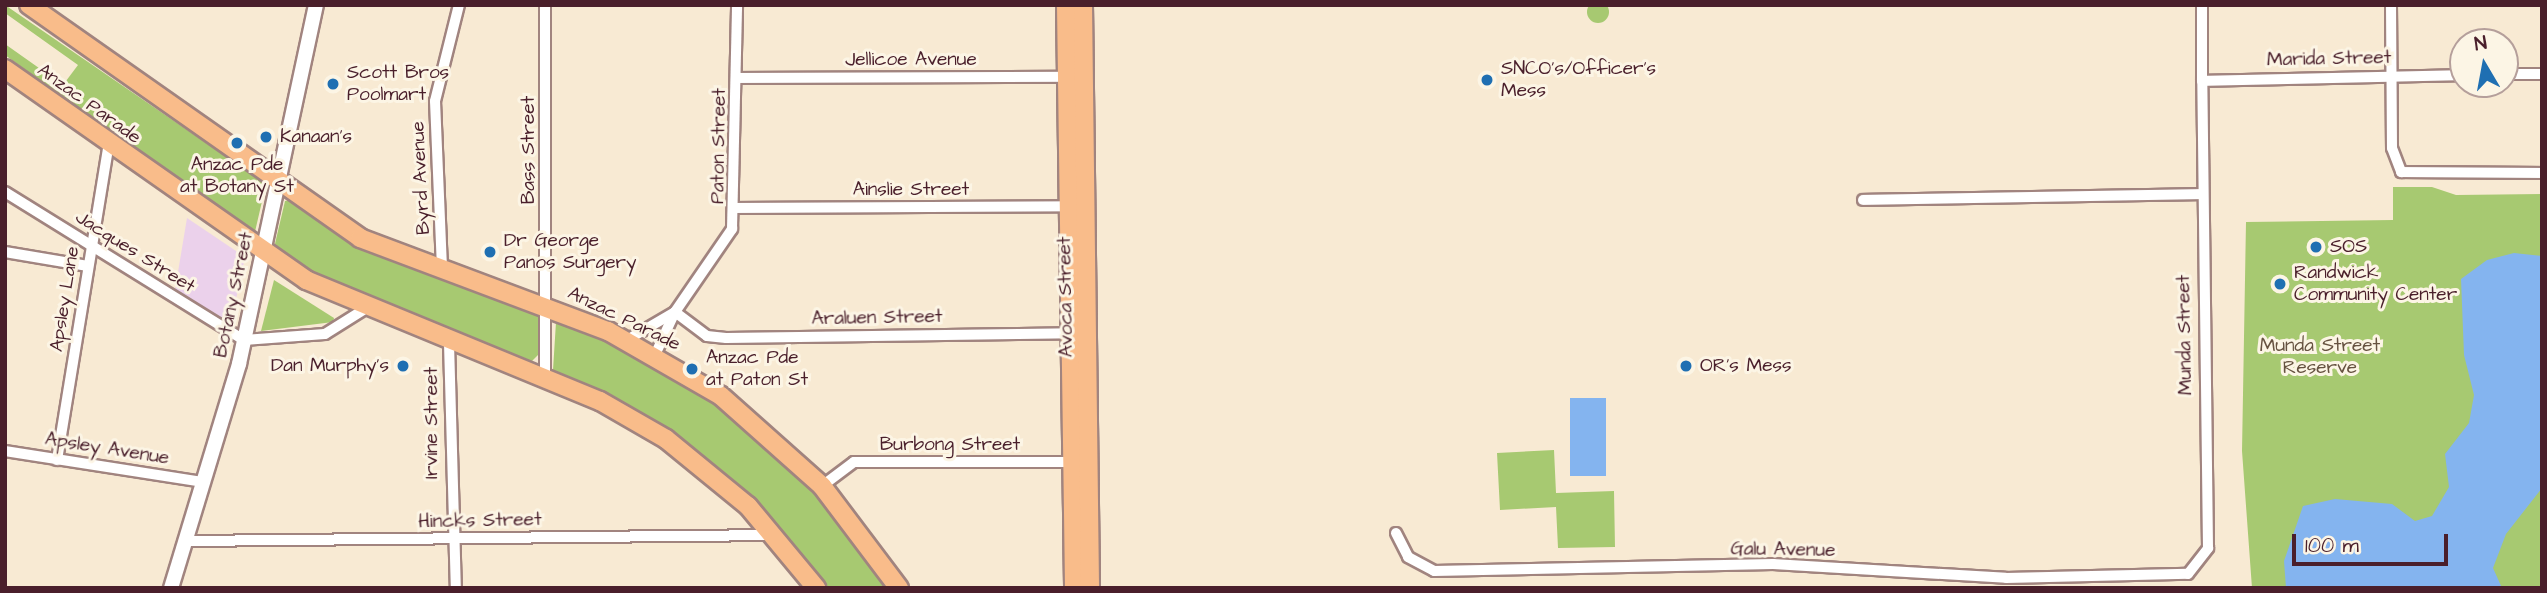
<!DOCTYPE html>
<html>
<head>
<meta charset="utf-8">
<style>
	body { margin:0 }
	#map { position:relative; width:2547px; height:593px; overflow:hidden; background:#f8ead3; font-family:"Architects Daughter",sans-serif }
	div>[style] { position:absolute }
	.built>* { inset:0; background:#ebd1eb }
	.green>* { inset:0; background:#a7c971 }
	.round { border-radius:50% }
	.water>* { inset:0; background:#84b4ef; transform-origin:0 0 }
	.roads { filter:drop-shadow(2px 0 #a1847f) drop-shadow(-2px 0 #a1847f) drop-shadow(0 2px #a1847f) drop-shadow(0 -2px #a1847f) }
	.minor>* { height:10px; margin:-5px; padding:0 5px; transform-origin:5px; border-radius:5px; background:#fff }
	.tertiary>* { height:14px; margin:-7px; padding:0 7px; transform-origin:7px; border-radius:7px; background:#fff }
	.primary>* { height:18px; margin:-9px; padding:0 9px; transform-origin:9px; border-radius:9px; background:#f9bc8a }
	.dots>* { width:19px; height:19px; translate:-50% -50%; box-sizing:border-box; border:4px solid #fcf5e5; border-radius:50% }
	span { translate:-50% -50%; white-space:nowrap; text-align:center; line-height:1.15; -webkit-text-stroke:6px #fcf5e5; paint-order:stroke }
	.street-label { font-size:19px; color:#4a1f2b }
	.poi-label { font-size:19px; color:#4a1f2b }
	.left { translate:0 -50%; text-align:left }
	.right { translate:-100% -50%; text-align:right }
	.park-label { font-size:19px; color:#665240 }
	.frame { position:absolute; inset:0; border:7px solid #4a1f2b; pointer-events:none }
	.north { position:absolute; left:2449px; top:28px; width:70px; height:70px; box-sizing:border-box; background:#fcf5e5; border:2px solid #b59f9b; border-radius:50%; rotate:350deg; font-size:19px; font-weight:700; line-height:28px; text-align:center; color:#4a1f2b }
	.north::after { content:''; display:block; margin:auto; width:24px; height:32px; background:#1f6fb2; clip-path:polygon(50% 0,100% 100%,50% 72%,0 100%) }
	.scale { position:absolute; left:2292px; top:534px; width:156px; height:32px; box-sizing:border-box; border:4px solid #4a1f2b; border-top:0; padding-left:9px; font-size:21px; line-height:24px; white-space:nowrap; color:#4a1f2b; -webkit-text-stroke:5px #fcf5e5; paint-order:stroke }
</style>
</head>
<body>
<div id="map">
	<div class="built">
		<div style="clip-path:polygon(187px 218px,245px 257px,231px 323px,175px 290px)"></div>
	</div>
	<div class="green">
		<div class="round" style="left:1587px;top:1px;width:22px;height:22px"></div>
		<div style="clip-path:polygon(5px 5px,266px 184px,254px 236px,5px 55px,5px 44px,63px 85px,78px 65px,5px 13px)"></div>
		<div style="clip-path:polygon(2393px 187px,2432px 187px,2456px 195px,2542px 194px,2542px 588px,2252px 588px,2242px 451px,2246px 222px,2393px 220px)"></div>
		<div style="clip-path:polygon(291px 200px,540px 308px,539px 354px,528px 365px,369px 303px,279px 255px,274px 248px,285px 201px)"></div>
		<div style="clip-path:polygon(274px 280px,334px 318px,333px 322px,261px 331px)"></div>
		<div style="clip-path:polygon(565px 318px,625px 345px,719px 402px,816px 489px,890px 588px,825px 588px,703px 456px,559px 377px,553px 370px,556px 322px)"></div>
		<div style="clip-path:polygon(1554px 450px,1556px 493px,1614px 491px,1615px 547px,1558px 548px,1556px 507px,1500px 510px,1497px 453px)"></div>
	</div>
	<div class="water">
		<div style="clip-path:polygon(2514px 253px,2542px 256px,2542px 488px,2506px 534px,2493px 568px,2502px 588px,2286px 588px,2284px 561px,2303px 506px,2335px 499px,2392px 504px,2415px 521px,2432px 516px,2449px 487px,2445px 454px,2469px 423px,2474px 395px,2464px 355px,2461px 279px,2487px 260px)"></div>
		<div style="left:1570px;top:398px;width:36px;height:78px"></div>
	</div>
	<div class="roads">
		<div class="minor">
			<div style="left:2202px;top:5px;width:76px;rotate:90deg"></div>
			<div style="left:2391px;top:5px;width:143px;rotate:89.6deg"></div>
			<div style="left:2392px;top:148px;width:26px;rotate:69deg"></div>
			<div style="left:2401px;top:172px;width:141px;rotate:0.4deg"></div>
			<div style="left:2505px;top:74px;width:37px"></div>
			<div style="left:737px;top:78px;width:333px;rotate:-0.2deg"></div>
			<div style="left:5px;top:192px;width:281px;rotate:31.8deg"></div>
			<div style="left:244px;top:340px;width:81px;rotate:-4.2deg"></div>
			<div style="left:325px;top:334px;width:47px;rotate:-32deg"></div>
			<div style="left:1863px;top:200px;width:338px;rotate:-1deg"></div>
			<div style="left:736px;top:208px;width:337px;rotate:-0.3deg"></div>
			<div style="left:5px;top:252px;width:84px;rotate:9.6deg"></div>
			<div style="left:442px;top:268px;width:167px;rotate:-92.4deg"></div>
			<div style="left:435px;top:101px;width:99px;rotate:-76deg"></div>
			<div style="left:675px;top:312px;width:40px;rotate:37deg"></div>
			<div style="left:707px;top:336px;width:19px;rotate:6deg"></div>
			<div style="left:726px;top:338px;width:347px;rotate:-0.8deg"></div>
			<div style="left:627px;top:340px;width:56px;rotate:-30.3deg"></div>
			<div style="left:449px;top:343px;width:245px;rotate:88.4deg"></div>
			<div style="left:655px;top:355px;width:47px;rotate:-65.1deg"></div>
			<div style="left:675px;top:312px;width:101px;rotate:-55.5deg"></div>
			<div style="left:732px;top:229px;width:224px;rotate:-88.7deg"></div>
			<div style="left:545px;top:378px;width:373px;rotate:-90deg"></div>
			<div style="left:5px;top:451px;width:201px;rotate:8.9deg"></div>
			<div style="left:57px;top:460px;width:320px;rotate:-80.7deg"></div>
			<div style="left:822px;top:486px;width:40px;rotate:-37deg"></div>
			<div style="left:854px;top:462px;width:224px"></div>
			<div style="left:1396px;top:533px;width:27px;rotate:63deg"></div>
			<div style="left:1408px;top:557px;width:30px;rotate:28deg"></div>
			<div style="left:1434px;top:571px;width:339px;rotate:-1.2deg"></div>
			<div style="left:1773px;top:564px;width:233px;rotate:3.4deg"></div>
			<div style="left:2006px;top:578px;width:182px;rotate:-1.3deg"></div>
			<div style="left:2188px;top:574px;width:33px;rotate:-52deg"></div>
			<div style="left:2208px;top:548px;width:467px;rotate:-90.7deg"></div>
			<div style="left:2202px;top:81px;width:261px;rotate:-1.3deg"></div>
			<div style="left:186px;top:541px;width:588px;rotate:-0.58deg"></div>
		</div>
		<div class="tertiary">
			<div style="left:171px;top:588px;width:234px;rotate:-73.1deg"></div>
			<div style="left:239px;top:364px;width:367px;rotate:-77.9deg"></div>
		</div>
		<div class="primary">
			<div style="left:29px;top:5px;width:405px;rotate:35.1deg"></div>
			<div style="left:360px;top:238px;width:265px;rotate:20.6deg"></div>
			<div style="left:608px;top:331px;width:130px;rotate:29.9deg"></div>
			<div style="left:721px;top:396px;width:135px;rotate:41.7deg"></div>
			<div style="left:822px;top:486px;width:128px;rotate:53deg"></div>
			<div style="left:1066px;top:5px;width:583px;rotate:89.21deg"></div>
			<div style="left:1083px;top:5px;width:583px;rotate:89.31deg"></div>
			<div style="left:5px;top:69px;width:368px;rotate:35deg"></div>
			<div style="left:306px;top:280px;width:318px;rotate:22.4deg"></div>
			<div style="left:600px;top:401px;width:76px;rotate:29.9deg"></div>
			<div style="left:666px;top:439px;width:106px;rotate:39.3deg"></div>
			<div style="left:748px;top:506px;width:107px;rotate:50.3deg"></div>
		</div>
	</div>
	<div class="dots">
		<div style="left:1487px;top:80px;background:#1f6fb2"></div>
		<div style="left:333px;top:84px;background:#1f6fb2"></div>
		<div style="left:266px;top:137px;background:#1f6fb2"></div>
		<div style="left:237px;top:143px;background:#1f6fb2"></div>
		<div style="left:2316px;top:247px;background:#1f6fb2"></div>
		<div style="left:490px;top:252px;background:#1f6fb2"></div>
		<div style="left:2280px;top:284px;background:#1f6fb2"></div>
		<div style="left:403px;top:366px;background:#1f6fb2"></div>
		<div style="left:1686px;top:366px;background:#1f6fb2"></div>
		<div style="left:692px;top:369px;background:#1f6fb2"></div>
	</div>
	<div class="street-label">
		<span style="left:2329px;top:59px;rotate:-1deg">Marida Street</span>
		<span style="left:911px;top:60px">Jellicoe Avenue</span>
		<span style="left:89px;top:104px;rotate:36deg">Anzac Parade</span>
		<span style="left:719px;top:146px;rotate:-89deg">Paton Street</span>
		<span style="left:529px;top:150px;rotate:-90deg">Bass Street</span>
		<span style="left:421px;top:178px;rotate:-93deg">Byrd Avenue</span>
		<span style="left:911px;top:190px">Ainslie Street</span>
		<span style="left:135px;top:252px;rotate:32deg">Jacques Street</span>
		<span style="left:234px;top:295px;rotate:-78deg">Botany Street</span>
		<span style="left:1066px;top:297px;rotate:-91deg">Avoca Street</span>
		<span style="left:65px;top:299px;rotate:-81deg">Apsley Lane</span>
		<span style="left:877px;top:318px;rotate:-1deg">Araluen Street</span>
		<span style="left:624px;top:319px;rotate:26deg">Anzac Parade</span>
		<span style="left:2185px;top:335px;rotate:-91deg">Munda Street</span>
		<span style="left:432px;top:423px;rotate:-90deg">Irvine Street</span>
		<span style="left:950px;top:445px">Burbong Street</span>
		<span style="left:107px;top:449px;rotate:9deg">Apsley Avenue</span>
		<span style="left:480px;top:521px;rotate:-1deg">Hincks Street</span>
		<span style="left:1783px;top:550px;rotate:1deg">Galu Avenue</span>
	</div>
	<div class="poi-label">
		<span class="left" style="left:1501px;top:80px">SNCO's/Officer's<br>Mess</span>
		<span class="left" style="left:347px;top:84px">Scott Bros<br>Poolmart</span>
		<span class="left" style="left:280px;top:137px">Kanaan's</span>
		<span style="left:237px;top:176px">Anzac Pde<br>at Botany St</span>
		<span class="left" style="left:504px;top:252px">Dr George<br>Panos Surgery</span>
		<span class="left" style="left:2330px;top:247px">SOS</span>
		<span class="left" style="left:2294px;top:284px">Randwick<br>Community Center</span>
		<span class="left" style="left:706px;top:369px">Anzac Pde<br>at Paton St</span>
		<span class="right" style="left:389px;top:366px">Dan Murphy's</span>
		<span class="left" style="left:1700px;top:366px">OR's Mess</span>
	</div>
	<div class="park-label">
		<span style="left:2320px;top:357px">Munda Street<br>Reserve</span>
	</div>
	<div class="frame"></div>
	<div class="north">N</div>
	<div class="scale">100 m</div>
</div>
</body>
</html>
